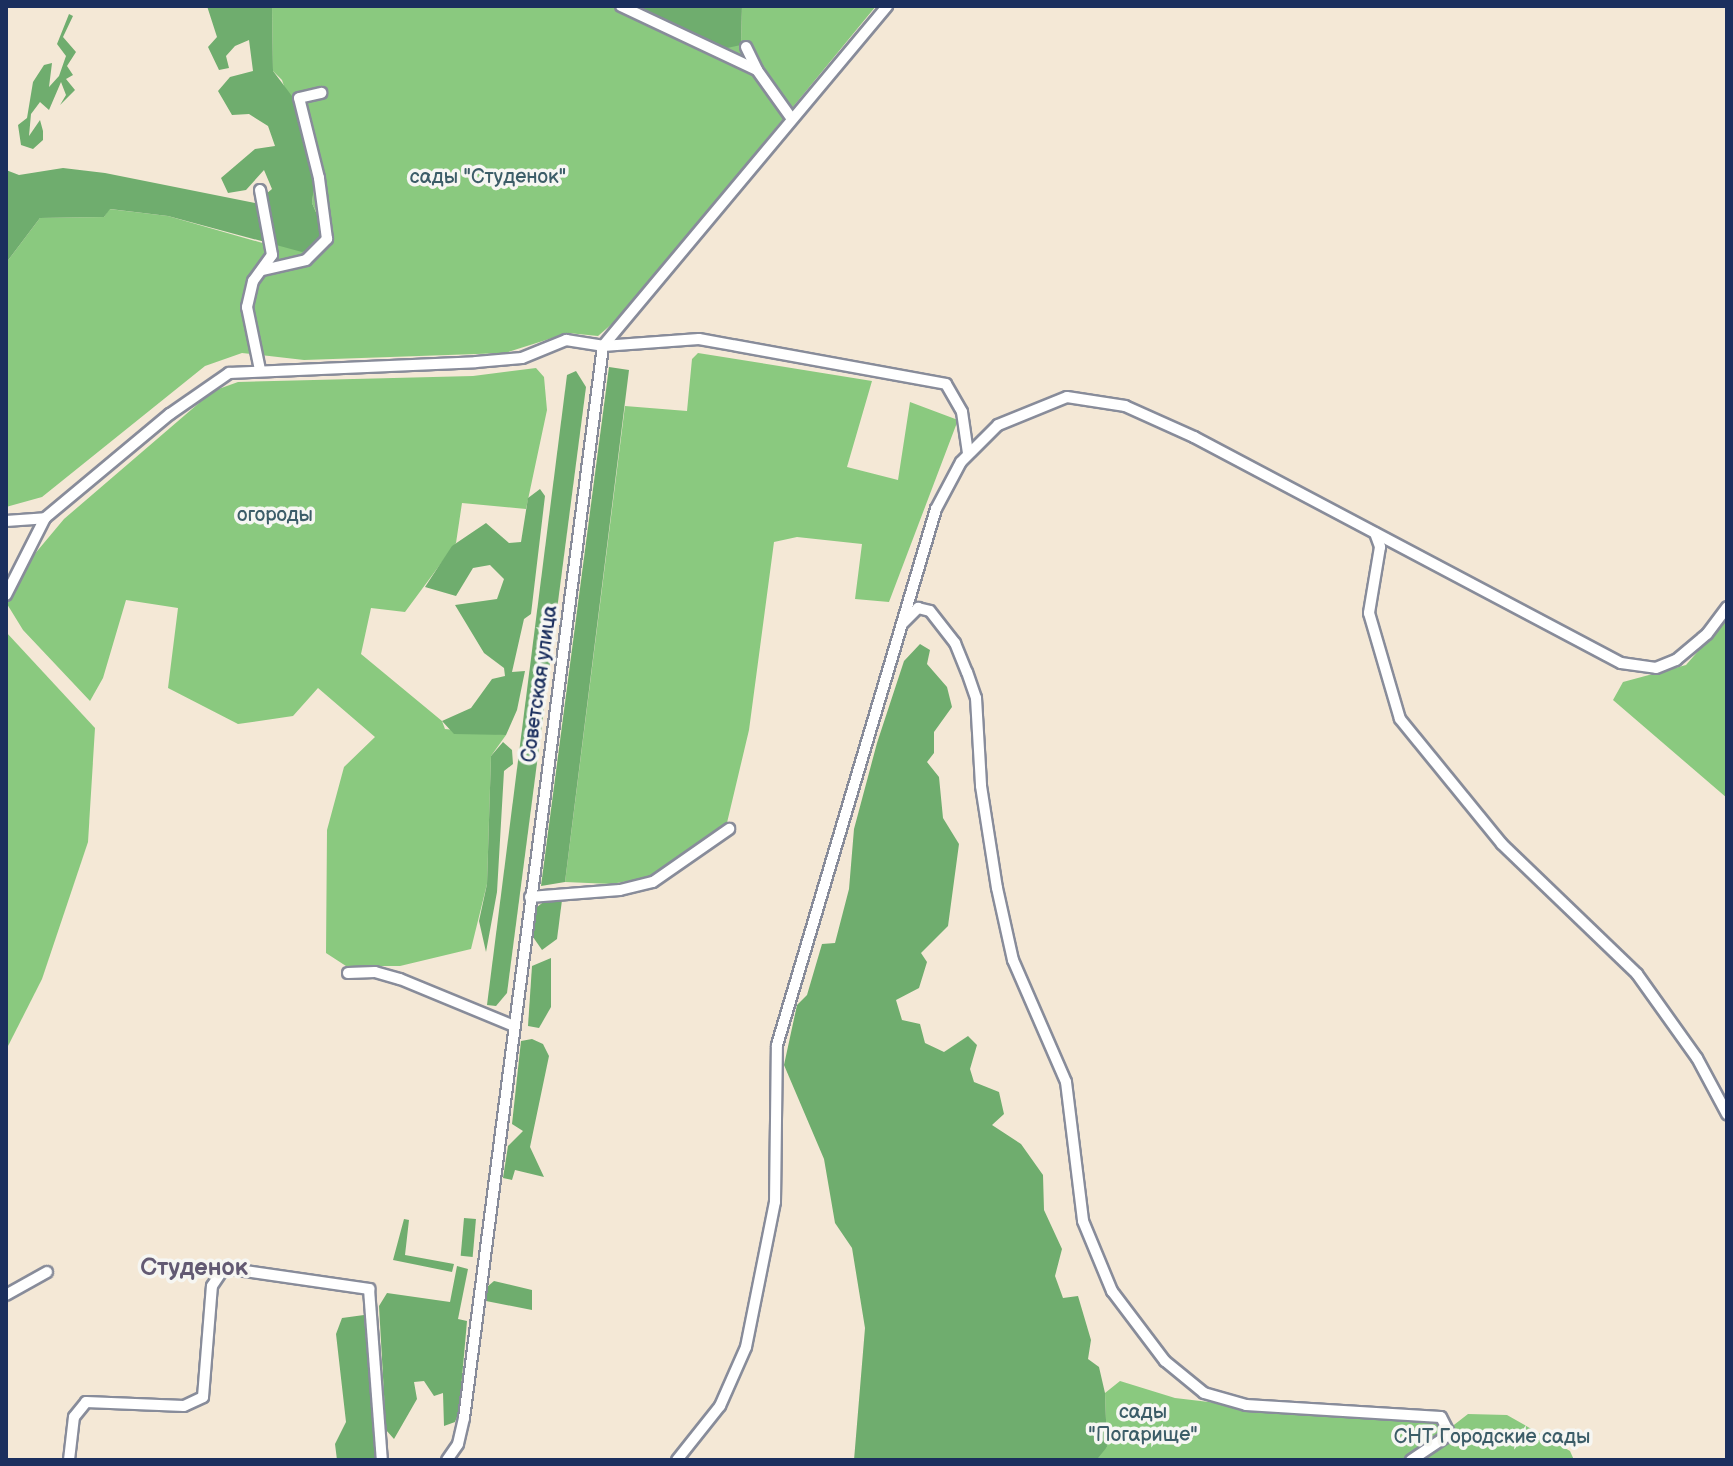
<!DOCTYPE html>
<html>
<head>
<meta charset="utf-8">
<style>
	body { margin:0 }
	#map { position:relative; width:1733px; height:1466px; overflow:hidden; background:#f4e8d6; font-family:"Balsamiq Sans",sans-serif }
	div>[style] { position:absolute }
	.green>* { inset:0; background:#8ac97f }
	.forest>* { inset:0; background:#6fad6e; transform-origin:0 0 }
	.roads { filter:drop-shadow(2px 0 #888c9a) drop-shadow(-2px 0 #888c9a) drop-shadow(0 2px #888c9a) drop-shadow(0 -2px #888c9a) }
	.minor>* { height:10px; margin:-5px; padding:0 5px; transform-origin:5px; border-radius:5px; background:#fff }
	span { translate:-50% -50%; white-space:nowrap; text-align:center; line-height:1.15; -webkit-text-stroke:7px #f6f6f2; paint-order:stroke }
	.park-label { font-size:20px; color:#3c5d68 }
	.street-label { font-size:20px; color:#1b2f5e }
	.quarter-label { font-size:24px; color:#635a73; font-weight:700 }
	.frame { position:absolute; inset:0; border:8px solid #1b2f5e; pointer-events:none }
</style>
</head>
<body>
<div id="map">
	<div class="green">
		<div style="clip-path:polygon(272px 6px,631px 6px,741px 45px,742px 6px,876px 6px,621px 316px,598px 336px,568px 333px,505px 353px,304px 360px,242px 353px,205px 366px,42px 497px,6px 507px,6px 263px,40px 218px,104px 217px,109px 209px,168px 216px,266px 244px,324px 230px,312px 203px,315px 179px,282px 80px,273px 71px)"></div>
		<div style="clip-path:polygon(698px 353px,872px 381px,847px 467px,898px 480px,910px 402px,958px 420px,889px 602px,855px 599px,862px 544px,797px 537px,774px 542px,749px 730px,726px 827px,648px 877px,612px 884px,565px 882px,625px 406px,687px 411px,692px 359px)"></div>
		<div style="clip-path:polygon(536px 368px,544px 377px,547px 410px,526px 509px,462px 503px,456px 543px,405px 612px,371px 608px,361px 654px,442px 721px,445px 729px,506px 735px,491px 756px,487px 884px,471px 949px,400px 966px,346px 966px,326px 953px,327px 830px,344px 767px,375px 737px,318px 688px,293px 716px,238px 724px,168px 688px,178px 608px,126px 600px,103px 678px,90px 701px,23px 630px,7px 604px,33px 556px,64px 519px,213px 391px,238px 382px,473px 376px)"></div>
		<div style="clip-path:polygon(1727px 618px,1727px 798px,1613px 700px,1623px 682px,1686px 665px)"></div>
		<div style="clip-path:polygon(6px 632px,95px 728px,88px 842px,42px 979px,6px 1050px)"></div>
		<div style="clip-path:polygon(1120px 1381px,1175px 1398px,1335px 1417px,1439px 1422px,1441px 1435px,1468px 1414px,1507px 1415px,1570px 1451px,1574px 1460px,1089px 1460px,1107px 1447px,1105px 1393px)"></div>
	</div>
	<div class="forest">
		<div style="clip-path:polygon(207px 6px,272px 6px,273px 71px,298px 104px,315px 179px,312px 203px,324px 231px,317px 246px,302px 252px,168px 216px,110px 209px,104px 217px,40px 218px,6px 263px,6px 170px,19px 175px,63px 168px,105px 173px,255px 203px,272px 189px,264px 170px,246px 190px,228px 193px,221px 178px,255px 149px,275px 146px,268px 126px,249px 114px,232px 115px,218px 91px,230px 77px,253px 71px,249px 40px,235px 46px,226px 56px,229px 68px,219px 70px,208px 47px,217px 37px)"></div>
		<div style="clip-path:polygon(631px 6px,742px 6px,741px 45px,727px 48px,703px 41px)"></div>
		<div style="clip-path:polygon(69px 14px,73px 16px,63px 37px,76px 52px,67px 66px,73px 75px,66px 79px,75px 90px,60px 105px,66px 95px,61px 82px,49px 110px,40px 102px,31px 114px,29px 136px,40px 120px,43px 131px,43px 140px,33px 149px,21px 145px,18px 125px,27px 118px,33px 82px,44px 65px,52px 63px,49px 87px,59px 76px,66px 56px,57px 44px)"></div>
		<div style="clip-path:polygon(609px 367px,629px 370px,565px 882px,541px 886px)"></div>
		<div style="clip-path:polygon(576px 371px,586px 387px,507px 993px,496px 1006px,487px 1005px,567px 375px)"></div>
		<div style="clip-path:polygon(540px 489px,545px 496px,531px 614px,524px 619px,512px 672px,525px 671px,517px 710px,506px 735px,454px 734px,442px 721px,471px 708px,492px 679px,505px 676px,504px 668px,484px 653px,455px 605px,497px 599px,504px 579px,490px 565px,473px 568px,456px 596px,425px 587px,452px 546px,486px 523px,509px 543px,521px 542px,528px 498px)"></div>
		<div style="clip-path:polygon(920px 644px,930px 650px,927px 664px,947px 687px,952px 707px,934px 732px,934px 753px,927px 762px,939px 777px,943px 818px,959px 844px,948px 926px,921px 953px,927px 962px,919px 988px,896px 1000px,902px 1020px,920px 1024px,925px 1043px,944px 1052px,968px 1036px,977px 1045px,970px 1069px,974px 1082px,999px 1092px,1004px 1114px,992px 1125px,1021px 1144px,1043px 1175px,1044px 1210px,1062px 1249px,1055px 1276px,1063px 1298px,1078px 1296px,1091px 1340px,1088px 1359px,1099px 1367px,1105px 1393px,1107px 1447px,1098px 1458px,854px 1460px,865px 1328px,852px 1248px,835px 1223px,824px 1159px,784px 1065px,797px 1005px,807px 995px,822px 944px,835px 943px,849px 889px,854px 829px,877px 743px,904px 661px)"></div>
		<div style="clip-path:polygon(503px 742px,512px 750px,513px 764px,504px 771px,497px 892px,486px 952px,479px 921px,487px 884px,491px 756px)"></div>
		<div style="clip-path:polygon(546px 900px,562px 900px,557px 939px,542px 950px,533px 937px,537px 907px)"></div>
		<div style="clip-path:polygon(551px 958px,551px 1007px,539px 1028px,528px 1026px,532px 966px)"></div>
		<div style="clip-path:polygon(532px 1039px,543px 1044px,549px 1056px,530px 1147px,544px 1177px,515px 1170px,512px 1180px,503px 1178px,508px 1146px,523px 1131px,512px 1124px,521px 1041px)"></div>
		<div style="left:464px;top:1218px;width:12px;height:38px;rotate:5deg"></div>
		<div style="clip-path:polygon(404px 1219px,409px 1220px,405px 1255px,454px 1264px,452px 1272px,393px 1260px)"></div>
		<div style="clip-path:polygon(457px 1266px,468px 1269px,458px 1319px,467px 1321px,459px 1412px,455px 1422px,444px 1426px,443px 1393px,434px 1396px,424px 1381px,414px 1382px,417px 1399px,394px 1439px,386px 1430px,379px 1306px,387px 1293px,450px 1302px)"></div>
		<div style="clip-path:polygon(494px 1281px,532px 1290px,532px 1310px,486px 1301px,487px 1287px)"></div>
		<div style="clip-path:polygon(364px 1315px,376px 1460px,337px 1460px,335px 1444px,346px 1422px,336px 1334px,342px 1318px)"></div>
	</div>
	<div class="roads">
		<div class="minor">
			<div style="left:621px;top:6px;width:150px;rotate:25.2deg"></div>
			<div style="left:757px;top:70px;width:60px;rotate:54.5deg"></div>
			<div style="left:746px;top:47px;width:25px;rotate:64deg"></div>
			<div style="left:260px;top:190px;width:66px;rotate:79.5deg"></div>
			<div style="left:272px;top:255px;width:32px;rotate:126deg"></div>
			<div style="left:253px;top:281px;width:27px;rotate:103deg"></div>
			<div style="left:247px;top:307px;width:64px;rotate:78.3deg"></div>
			<div style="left:263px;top:270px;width:44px;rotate:-13.1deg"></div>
			<div style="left:306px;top:260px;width:30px;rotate:-45deg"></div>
			<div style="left:327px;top:239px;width:62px;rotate:-97.5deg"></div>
			<div style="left:319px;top:178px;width:82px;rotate:-104deg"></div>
			<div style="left:299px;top:98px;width:23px;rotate:-13deg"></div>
			<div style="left:603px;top:346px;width:443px;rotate:-50.1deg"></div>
			<div style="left:6px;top:521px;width:39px;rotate:-4deg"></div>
			<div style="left:45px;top:518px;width:163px;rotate:-39.8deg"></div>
			<div style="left:170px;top:414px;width:72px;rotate:-34.8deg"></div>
			<div style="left:229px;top:373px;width:247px;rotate:-2.5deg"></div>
			<div style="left:476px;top:362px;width:46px;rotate:-5deg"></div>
			<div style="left:522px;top:358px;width:48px;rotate:-22.2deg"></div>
			<div style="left:566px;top:340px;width:37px;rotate:9deg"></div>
			<div style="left:603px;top:346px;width:96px;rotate:-4.2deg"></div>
			<div style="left:699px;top:339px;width:251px;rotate:10.3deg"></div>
			<div style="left:946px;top:384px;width:32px;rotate:60deg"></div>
			<div style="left:962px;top:412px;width:41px;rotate:81.7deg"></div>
			<div style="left:1375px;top:533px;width:15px;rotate:70deg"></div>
			<div style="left:1380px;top:547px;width:67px;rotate:99.5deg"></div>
			<div style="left:1369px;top:613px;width:110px;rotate:73.7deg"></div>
			<div style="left:1400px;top:719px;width:161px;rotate:50.8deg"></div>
			<div style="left:1502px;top:844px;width:187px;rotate:43.9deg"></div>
			<div style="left:1637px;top:974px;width:103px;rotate:54.5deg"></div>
			<div style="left:1697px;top:1058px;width:64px;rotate:61.8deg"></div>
			<div style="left:6px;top:595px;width:86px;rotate:-63.1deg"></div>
			<div style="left:902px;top:624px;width:23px;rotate:-45deg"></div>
			<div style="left:918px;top:608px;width:12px;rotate:14deg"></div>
			<div style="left:930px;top:611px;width:41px;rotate:52deg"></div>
			<div style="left:955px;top:643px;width:31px;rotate:68deg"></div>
			<div style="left:967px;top:672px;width:28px;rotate:71deg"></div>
			<div style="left:976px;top:698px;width:88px;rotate:86.7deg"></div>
			<div style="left:981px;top:786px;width:103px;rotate:81.1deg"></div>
			<div style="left:997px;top:888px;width:74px;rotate:77.5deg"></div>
			<div style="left:1013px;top:960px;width:133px;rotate:66.5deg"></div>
			<div style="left:1066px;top:1082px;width:140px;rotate:83deg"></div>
			<div style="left:1083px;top:1221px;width:76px;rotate:67.5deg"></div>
			<div style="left:1112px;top:1291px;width:88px;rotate:52.9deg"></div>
			<div style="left:1165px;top:1361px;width:50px;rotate:39.4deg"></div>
			<div style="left:1204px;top:1393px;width:44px;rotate:15.9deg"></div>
			<div style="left:1246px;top:1405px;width:195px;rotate:3.5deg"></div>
			<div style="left:1441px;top:1417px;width:16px;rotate:63deg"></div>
			<div style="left:1448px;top:1431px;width:8px;rotate:120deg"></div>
			<div style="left:1444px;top:1438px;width:40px;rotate:146deg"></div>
			<div style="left:530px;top:897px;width:90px;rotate:-4.4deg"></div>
			<div style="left:620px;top:890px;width:34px;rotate:-14deg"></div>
			<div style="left:653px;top:882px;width:93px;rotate:-34.9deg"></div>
			<div style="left:348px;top:973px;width:27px;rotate:-2deg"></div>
			<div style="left:375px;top:972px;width:26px;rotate:16deg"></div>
			<div style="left:400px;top:979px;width:123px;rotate:22.4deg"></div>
			<div style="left:6px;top:1295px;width:47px;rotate:-29.3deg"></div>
			<div style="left:69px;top:1460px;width:43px;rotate:-83.4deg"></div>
			<div style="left:74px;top:1417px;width:19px;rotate:-51deg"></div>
			<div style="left:86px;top:1402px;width:98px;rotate:2.3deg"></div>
			<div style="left:184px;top:1406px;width:21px;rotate:-25deg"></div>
			<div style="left:203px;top:1397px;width:111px;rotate:-85.4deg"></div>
			<div style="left:212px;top:1286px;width:22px;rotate:-56deg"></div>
			<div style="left:224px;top:1268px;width:147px;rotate:8.2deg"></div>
			<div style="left:369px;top:1289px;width:171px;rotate:85.7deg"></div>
			<div style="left:447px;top:1460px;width:19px;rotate:-55deg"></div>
			<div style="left:458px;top:1444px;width:27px;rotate:-77deg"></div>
			<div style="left:464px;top:1418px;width:1081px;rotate:-82.61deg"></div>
			<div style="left:677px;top:1460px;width:69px;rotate:-51.5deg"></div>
			<div style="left:720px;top:1406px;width:64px;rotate:-66.2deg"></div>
			<div style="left:746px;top:1347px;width:148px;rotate:-78.7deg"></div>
			<div style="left:775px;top:1202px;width:157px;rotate:-89.3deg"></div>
			<div style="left:777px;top:1045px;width:559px;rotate:-73.48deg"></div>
			<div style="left:936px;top:509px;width:53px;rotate:-62deg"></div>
			<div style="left:961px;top:462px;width:52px;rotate:-45deg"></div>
			<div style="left:998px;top:425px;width:74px;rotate:-22.1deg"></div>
			<div style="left:1067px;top:397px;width:59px;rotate:8.8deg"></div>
			<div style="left:1125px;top:406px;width:76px;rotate:24.2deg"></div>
			<div style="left:1194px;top:437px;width:483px;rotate:27.9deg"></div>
			<div style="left:1621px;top:663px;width:35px;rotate:8deg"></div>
			<div style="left:1656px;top:668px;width:22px;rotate:-22deg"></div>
			<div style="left:1676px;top:660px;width:40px;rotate:-40deg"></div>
			<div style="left:1707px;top:634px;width:34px;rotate:-53deg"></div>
		</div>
	</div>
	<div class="park-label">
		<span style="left:488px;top:177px">сады "Студенок"</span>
		<span style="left:275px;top:515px">огороды</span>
		<span style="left:1143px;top:1424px">сады<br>"Погарище"</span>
		<span style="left:1492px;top:1437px">СНТ Городские сады</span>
	</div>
	<div class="street-label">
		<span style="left:540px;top:684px;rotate:-82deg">Советская улица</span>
	</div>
	<div class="quarter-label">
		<span style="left:194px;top:1268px">Студенок</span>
	</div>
	<div class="frame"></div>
</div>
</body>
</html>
